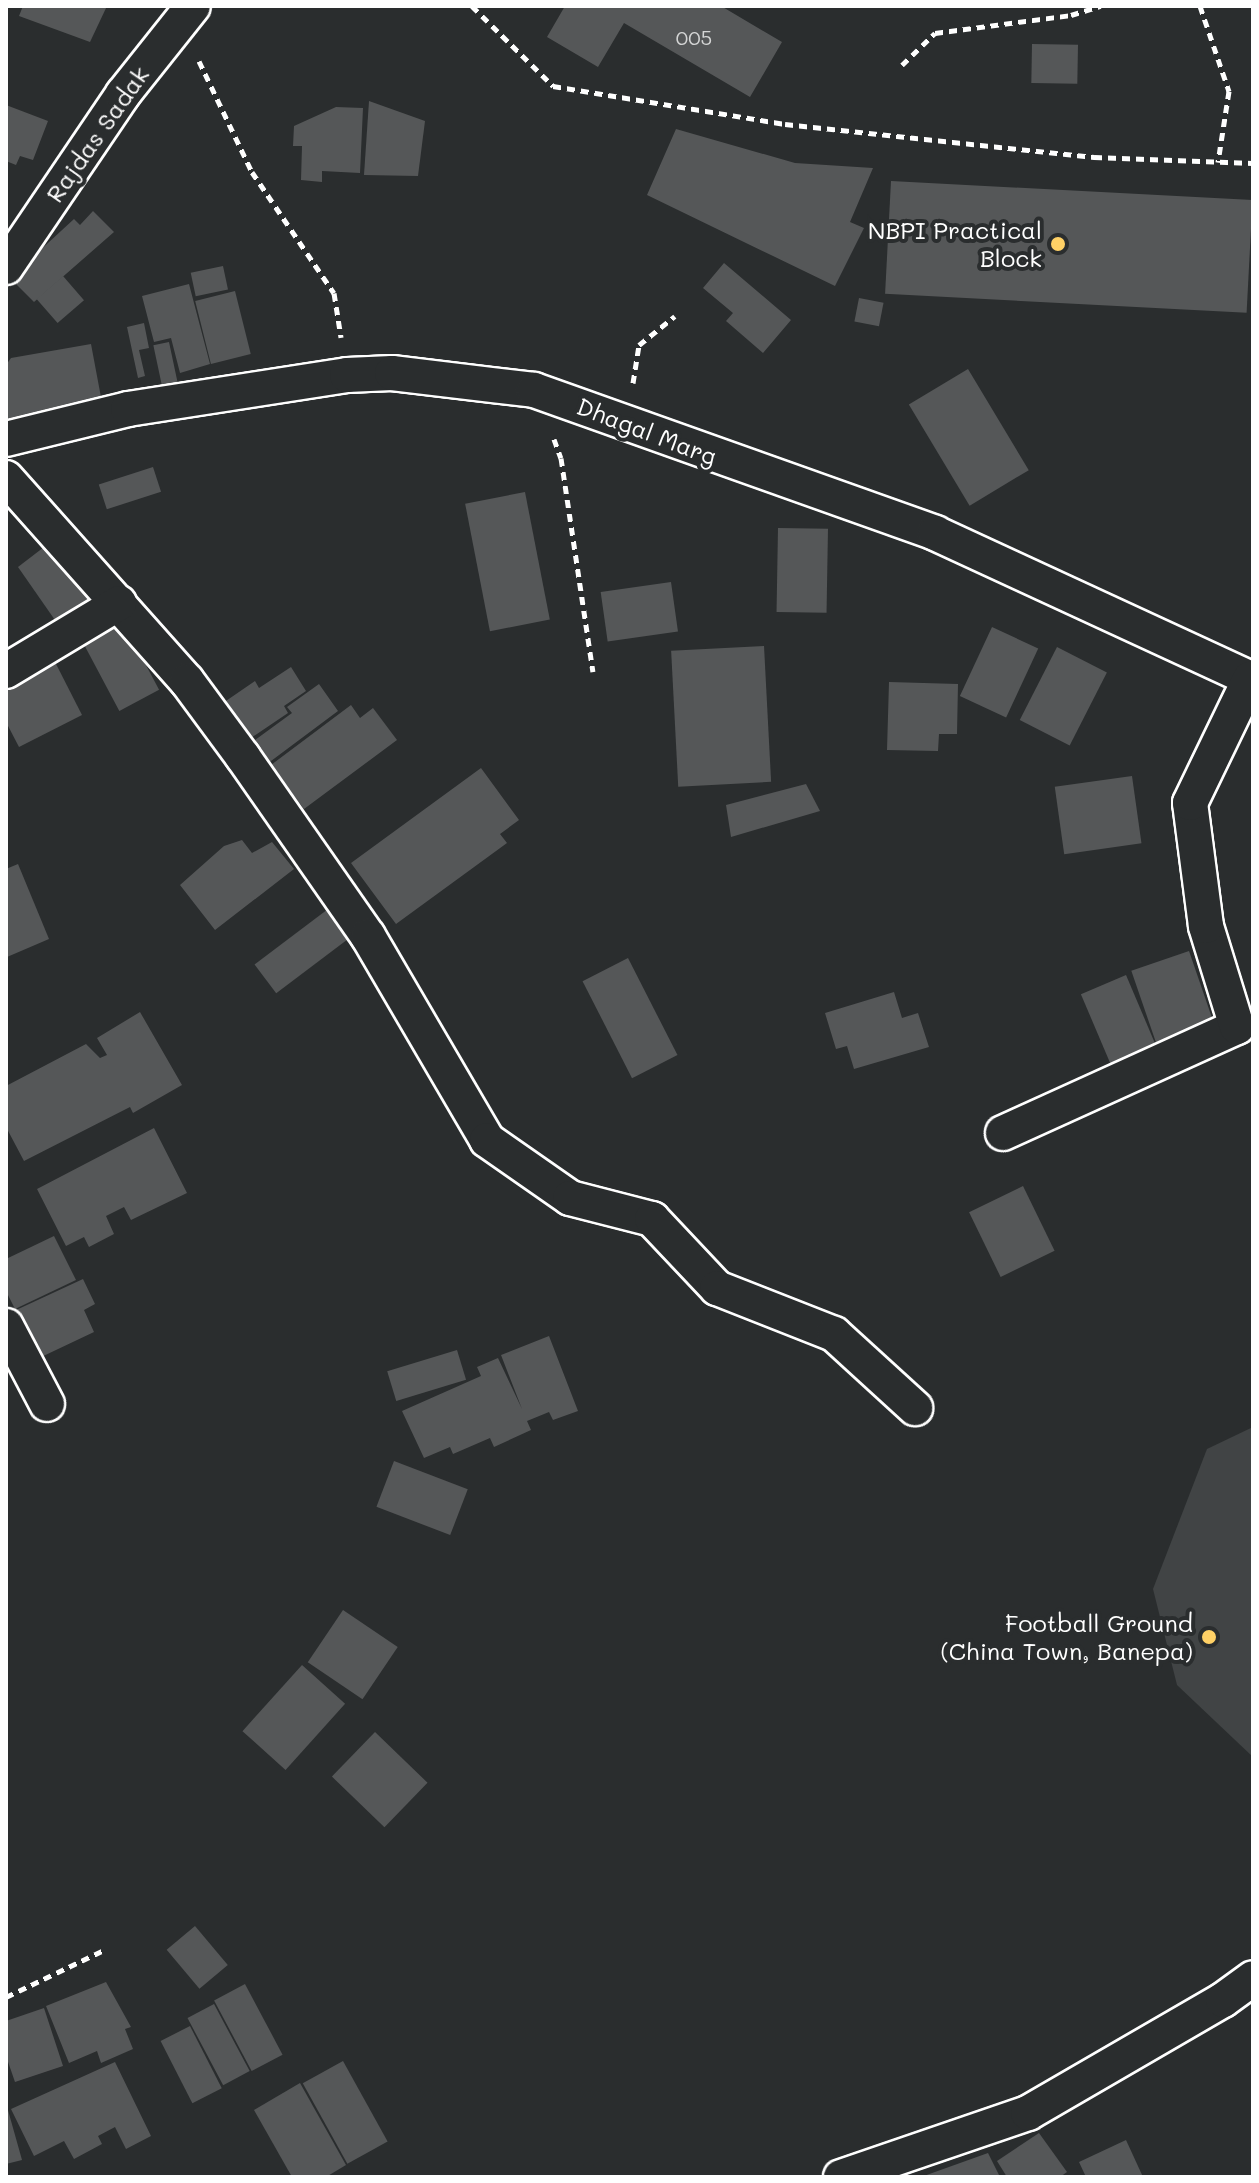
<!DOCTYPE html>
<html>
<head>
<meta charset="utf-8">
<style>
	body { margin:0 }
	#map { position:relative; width:1259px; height:2183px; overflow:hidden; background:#2a2d2e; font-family:Mali,sans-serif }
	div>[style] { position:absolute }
	.green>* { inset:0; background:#414445 }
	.building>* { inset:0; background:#555758; transform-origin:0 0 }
	.path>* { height:5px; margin-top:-2.5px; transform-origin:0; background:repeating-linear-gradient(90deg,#fff 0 8px,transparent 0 14px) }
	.roads { filter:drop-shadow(2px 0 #fff) drop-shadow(-2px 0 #fff) drop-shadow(0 2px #fff) drop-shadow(0 -2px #fff) }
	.minor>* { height:34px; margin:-17px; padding:0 17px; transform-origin:17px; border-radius:17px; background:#2a2d2e }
	.dots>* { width:22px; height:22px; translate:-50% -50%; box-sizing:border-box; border:4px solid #2a2d2e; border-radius:50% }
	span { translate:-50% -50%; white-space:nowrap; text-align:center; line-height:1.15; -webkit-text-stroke:8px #2a2d2e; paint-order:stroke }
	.number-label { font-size:20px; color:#d4d5d5 }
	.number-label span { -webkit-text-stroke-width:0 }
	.street-label { font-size:24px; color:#fff }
	.poi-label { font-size:24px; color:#fff }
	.right { translate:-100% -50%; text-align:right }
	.frame { position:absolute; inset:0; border:8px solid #fff; pointer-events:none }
</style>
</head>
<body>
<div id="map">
	<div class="green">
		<div style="clip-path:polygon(1253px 1427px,1253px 1757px,1177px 1685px,1153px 1589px,1207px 1449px)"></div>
	</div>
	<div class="building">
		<div style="clip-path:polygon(23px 6px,107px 6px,90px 42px,19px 16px)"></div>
		<div style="clip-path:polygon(565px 6px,721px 6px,782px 42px,750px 97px,624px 23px,598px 67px,547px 37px)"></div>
		<div style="left:1032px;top:44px;width:46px;height:39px;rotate:1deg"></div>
		<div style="clip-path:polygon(369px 101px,425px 121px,418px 176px,364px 175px)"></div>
		<div style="clip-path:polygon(6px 105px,48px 121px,33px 160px,20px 156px,16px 165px,6px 161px)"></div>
		<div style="clip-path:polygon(336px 107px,363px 108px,360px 173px,322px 171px,322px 182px,301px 180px,302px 146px,293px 146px,294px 126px)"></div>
		<div style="clip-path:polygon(676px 129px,795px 163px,873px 168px,850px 222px,864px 228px,835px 286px,647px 195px)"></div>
		<div style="left:891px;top:181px;width:362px;height:113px;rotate:3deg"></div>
		<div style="clip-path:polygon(93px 211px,114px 232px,34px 302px,10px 278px,74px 219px,80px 225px)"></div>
		<div style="clip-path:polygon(724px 263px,791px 320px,763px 353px,726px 321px,733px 313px,703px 288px)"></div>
		<div style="left:223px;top:266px;width:24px;height:33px;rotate:78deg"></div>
		<div style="left:63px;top:276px;width:32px;height:35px;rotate:49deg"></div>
		<div style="clip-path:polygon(189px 284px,210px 364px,180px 373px,171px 338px,154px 342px,142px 296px)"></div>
		<div style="left:235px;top:291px;width:65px;height:41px;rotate:76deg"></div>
		<div style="left:859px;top:298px;width:25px;height:24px;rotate:11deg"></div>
		<div style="clip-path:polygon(144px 323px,149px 348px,139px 350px,145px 376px,138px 378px,127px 327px)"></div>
		<div style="left:169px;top:342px;width:48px;height:16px;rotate:78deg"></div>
		<div style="clip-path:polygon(91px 344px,103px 408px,6px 426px,6px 365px,11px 358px)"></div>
		<div style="left:968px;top:369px;width:118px;height:69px;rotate:59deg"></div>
		<div style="left:153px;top:467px;width:26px;height:57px;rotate:72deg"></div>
		<div style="left:525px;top:492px;width:130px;height:61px;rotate:79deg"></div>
		<div style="left:778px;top:528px;width:50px;height:84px;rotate:1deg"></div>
		<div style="clip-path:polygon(48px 544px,95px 596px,57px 623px,18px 567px)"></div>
		<div style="left:671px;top:582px;width:50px;height:71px;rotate:82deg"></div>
		<div style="left:122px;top:620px;width:79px;height:45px;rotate:62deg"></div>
		<div style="left:992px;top:627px;width:51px;height:76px;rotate:25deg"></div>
		<div style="left:764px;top:646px;width:136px;height:93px;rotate:87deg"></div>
		<div style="left:1057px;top:647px;width:56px;height:82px;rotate:27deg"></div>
		<div style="clip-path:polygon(55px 662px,82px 715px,19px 747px,6px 722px,6px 687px)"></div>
		<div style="clip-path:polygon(291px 667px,306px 691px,284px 706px,288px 713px,245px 742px,220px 705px,255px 681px,259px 688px)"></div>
		<div style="clip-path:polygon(889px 682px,958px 684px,957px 734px,939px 734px,938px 751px,887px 750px)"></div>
		<div style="clip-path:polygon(319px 684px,338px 711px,267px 764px,251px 743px,292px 713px,287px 707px)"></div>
		<div style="clip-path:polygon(351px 705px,360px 718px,373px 708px,397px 740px,304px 809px,271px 765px)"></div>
		<div style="clip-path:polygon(481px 768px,519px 820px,500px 834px,507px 843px,396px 924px,351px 863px)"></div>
		<div style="left:1132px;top:776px;width:68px;height:78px;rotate:82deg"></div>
		<div style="clip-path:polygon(806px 784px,820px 811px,731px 837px,726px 805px)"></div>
		<div style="clip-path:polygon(242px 840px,252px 853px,272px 842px,294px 869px,215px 930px,180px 885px,224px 846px)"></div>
		<div style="clip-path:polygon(18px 864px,49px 939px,7px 957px,6px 869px)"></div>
		<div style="left:340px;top:900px;width:36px;height:107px;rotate:53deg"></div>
		<div style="left:1189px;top:951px;width:80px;height:61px;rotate:71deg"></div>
		<div style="left:628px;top:958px;width:109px;height:51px;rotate:63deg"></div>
		<div style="left:1126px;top:975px;width:80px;height:49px;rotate:67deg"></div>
		<div style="clip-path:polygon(894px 992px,902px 1018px,918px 1013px,929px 1047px,854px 1069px,847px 1046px,836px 1049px,825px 1013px)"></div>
		<div style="clip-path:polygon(140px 1012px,182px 1085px,133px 1113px,130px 1107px,24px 1161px,6px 1127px,6px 1086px,86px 1044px,100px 1058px,107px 1055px,97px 1038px)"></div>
		<div style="clip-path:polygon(154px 1128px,187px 1193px,131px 1220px,124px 1207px,106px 1216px,114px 1234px,89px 1247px,84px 1237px,66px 1246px,37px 1189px)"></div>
		<div style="left:1023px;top:1186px;width:72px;height:60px;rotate:64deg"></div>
		<div style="clip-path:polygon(54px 1236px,76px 1280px,15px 1309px,6px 1291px,6px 1259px)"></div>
		<div style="clip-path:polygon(83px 1279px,95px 1304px,84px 1310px,94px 1332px,37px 1359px,14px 1311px)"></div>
		<div style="clip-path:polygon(549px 1336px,578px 1411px,553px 1420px,549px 1412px,527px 1421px,531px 1430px,494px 1447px,490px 1438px,453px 1454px,450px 1447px,424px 1458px,402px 1411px,481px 1376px,477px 1367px,498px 1358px,522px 1409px,501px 1355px)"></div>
		<div style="left:457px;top:1350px;width:31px;height:73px;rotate:73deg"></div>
		<div style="left:394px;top:1461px;width:79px;height:49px;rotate:21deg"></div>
		<div style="left:343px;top:1610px;width:66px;height:63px;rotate:34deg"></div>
		<div style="left:302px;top:1665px;width:58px;height:89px;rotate:42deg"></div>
		<div style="left:375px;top:1732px;width:73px;height:62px;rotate:44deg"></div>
		<div style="left:195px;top:1926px;width:51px;height:37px;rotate:50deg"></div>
		<div style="clip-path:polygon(106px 1982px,131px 2027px,125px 2029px,133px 2049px,101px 2063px,97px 2051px,69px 2063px,46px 2006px)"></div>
		<div style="left:245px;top:1984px;width:80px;height:35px;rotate:62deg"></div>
		<div style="left:214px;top:2004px;width:76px;height:30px;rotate:62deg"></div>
		<div style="clip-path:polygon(44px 2008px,63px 2066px,15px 2082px,6px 2056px,6px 2021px)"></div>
		<div style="left:190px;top:2026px;width:70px;height:33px;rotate:63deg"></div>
		<div style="left:343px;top:2061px;width:92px;height:46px;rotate:61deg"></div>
		<div style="clip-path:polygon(115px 2062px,151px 2136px,126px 2149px,115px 2127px,98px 2136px,102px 2144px,74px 2159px,64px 2141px,34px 2156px,11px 2109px)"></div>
		<div style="clip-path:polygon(300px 2083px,346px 2165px,326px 2177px,292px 2177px,254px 2110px)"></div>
		<div style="clip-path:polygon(6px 2103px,22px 2160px,6px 2164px)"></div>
		<div style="clip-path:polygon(1039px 2133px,1067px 2172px,1060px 2177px,1007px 2177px,997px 2161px)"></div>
		<div style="clip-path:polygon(1126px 2140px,1143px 2177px,1086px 2177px,1079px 2162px)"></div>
		<div style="clip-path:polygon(988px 2153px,1000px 2177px,921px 2177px)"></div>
	</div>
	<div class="path">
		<div style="left:472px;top:6px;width:114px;rotate:44.6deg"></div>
		<div style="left:553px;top:86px;width:235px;rotate:9.3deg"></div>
		<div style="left:785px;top:124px;width:311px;rotate:6.1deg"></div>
		<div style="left:1094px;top:157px;width:159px;rotate:2.2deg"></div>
		<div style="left:1200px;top:6px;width:90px;rotate:71.2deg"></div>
		<div style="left:1229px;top:91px;width:72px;rotate:98.8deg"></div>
		<div style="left:199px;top:61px;width:123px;rotate:64.5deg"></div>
		<div style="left:252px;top:172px;width:146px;rotate:55.9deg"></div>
		<div style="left:334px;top:293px;width:45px;rotate:81deg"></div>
		<div style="left:902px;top:65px;width:46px;rotate:-44.1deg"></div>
		<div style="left:935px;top:33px;width:137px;rotate:-7.5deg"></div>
		<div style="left:1071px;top:15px;width:31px;rotate:-17deg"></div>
		<div style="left:633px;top:383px;width:38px;rotate:-81deg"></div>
		<div style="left:639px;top:345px;width:46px;rotate:-38.9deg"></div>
		<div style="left:554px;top:439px;width:20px;rotate:70deg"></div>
		<div style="left:561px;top:458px;width:216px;rotate:81.5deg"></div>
		<div style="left:6px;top:1997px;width:111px;rotate:-25.6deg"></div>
	</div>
	<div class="roads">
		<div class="minor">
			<div style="left:6px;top:267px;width:209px;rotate:-55.9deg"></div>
			<div style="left:123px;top:94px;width:112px;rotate:-51.5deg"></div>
			<div style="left:6px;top:439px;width:126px;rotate:-13.8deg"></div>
			<div style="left:128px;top:409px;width:222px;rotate:-8.8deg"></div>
			<div style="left:347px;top:375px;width:45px;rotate:-2.5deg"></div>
			<div style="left:392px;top:373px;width:143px;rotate:6.8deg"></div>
			<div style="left:534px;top:390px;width:426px;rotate:19.6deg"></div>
			<div style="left:935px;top:533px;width:350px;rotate:24.8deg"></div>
			<div style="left:6px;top:478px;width:272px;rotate:48.3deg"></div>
			<div style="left:187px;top:681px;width:94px;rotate:53.6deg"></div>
			<div style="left:243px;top:757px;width:218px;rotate:55.1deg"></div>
			<div style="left:368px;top:936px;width:236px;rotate:59.7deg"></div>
			<div style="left:487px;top:1140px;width:101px;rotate:34.9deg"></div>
			<div style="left:570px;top:1198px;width:85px;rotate:14.4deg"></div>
			<div style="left:652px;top:1219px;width:95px;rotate:46.7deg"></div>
			<div style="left:717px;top:1288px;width:126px;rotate:21.5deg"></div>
			<div style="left:834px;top:1334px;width:110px;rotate:42.4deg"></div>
			<div style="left:6px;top:671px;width:132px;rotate:-31deg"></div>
			<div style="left:1003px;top:1133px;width:257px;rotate:-24.4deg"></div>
			<div style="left:1237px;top:1027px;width:106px;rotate:-107.1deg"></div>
			<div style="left:1206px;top:926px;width:124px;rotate:-97.4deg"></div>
			<div style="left:1190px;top:803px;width:138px;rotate:-64.2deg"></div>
			<div style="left:6px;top:1326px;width:88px;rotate:62.3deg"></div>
			<div style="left:841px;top:2177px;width:198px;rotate:-18.9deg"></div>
			<div style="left:1028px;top:2113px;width:225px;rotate:-30.1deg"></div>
			<div style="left:1223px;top:2000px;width:37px;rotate:-36deg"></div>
		</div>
	</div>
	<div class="dots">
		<div style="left:1058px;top:244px;background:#ffd166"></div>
		<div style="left:1209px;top:1637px;background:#ffd166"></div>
	</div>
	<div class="number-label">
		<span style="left:694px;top:37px">005</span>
	</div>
	<div class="street-label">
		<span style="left:97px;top:134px;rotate:-55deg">Rajdas Sadak</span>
		<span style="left:647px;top:431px;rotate:21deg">Dhagal Marg</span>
	</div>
	<div class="poi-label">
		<span class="right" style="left:1042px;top:244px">NBPI Practical<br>Block</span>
		<span class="right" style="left:1193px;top:1637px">Football Ground<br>(China Town, Banepa)</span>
	</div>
	<div class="frame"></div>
</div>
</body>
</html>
